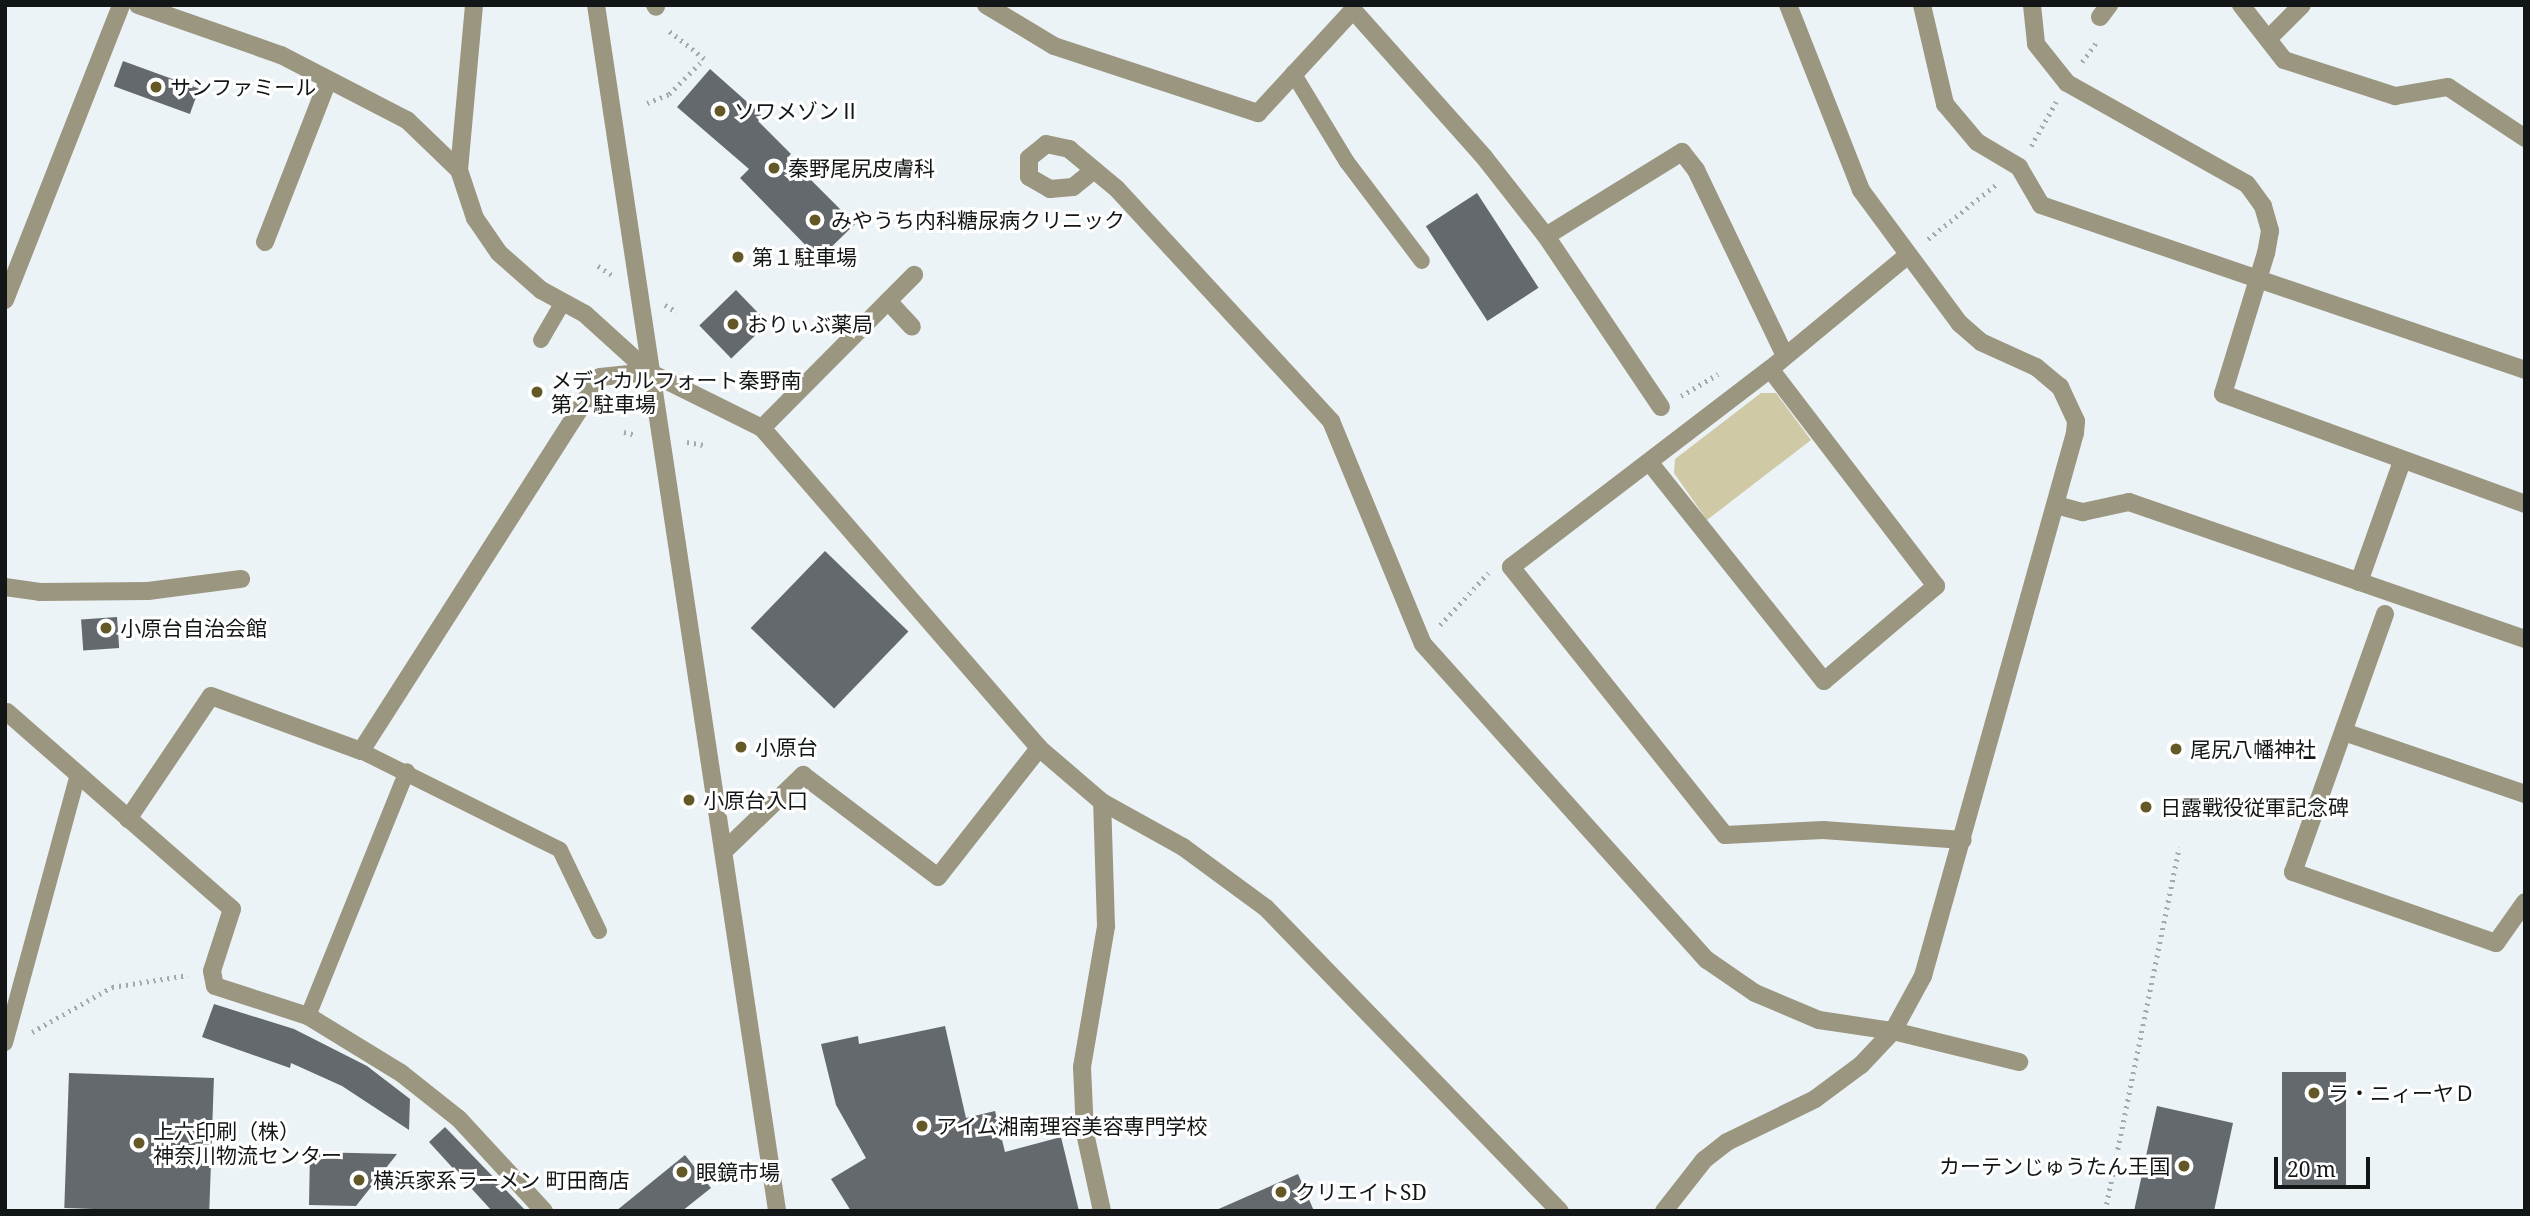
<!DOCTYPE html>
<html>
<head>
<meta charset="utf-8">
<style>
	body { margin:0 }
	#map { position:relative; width:2530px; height:1216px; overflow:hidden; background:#ecf3f7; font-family:"Noto Serif","Noto Sans JP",serif }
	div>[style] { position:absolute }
	.green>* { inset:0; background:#d0c9a5 }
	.building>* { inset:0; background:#64696d; transform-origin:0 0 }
	.path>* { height:4.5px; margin-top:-2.25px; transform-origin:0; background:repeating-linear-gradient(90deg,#a3a9ac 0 2px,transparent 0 7px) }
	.service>* { height:16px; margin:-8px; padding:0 8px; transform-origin:8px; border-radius:8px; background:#9a9680 }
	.minor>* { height:18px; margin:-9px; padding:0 9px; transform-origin:9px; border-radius:9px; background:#9a9680 }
	.tertiary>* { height:18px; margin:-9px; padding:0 9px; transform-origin:9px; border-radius:9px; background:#9a9680 }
	.dots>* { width:19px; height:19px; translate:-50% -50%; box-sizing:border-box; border:4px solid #fff; border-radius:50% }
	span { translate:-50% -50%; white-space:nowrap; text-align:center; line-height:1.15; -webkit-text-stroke:6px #fff; paint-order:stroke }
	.poi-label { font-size:21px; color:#131617 }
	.left { translate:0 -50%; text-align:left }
	.right { translate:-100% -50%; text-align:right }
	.frame { position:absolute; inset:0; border:7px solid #131617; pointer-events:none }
	.scale { position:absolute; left:2274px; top:1157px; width:96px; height:32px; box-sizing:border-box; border:4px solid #131617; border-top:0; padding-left:9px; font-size:21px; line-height:24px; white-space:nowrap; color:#131617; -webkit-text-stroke:5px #fff; paint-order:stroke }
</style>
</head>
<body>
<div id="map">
	<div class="green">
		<div style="clip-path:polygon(1761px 393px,1776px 393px,1811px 440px,1707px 520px,1674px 473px,1675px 459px)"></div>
	</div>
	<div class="building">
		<div style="left:123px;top:61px;width:81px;height:27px;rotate:20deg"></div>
		<div style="clip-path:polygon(710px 69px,763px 116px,758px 121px,791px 154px,788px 157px,855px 224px,819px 259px,740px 178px,749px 169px,677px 107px)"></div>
		<div style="left:1477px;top:193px;width:113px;height:61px;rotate:57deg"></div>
		<div style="left:736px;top:290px;width:46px;height:51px;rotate:46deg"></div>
		<div style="left:825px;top:551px;width:116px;height:107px;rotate:44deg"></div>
		<div style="left:117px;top:617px;width:31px;height:36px;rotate:86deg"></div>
		<div style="clip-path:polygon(214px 1004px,294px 1029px,367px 1066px,410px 1099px,409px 1130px,342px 1086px,291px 1063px,290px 1068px,202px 1037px)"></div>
		<div style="clip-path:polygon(945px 1026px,966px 1118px,995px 1111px,1005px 1152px,1061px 1137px,1079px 1211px,851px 1211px,831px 1179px,866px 1158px,836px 1105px,821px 1044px,858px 1036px,859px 1044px)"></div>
		<div style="left:2282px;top:1072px;width:64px;height:117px"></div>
		<div style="left:69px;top:1073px;width:145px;height:135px;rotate:2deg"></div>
		<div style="clip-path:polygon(2157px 1106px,2233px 1123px,2214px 1211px,2134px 1211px)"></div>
		<div style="clip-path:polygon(445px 1127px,502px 1186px,526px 1211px,492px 1211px,429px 1142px)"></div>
		<div style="clip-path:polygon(310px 1152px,397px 1154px,356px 1206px,309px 1205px)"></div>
		<div style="clip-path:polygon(685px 1155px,711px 1188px,682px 1211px,616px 1211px)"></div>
		<div style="clip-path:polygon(1298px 1174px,1314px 1211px,1214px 1211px)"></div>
	</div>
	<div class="path">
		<div style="left:2082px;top:62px;width:26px;rotate:-54deg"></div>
		<div style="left:647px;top:103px;width:24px;rotate:-22deg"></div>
		<div style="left:669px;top:94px;width:49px;rotate:-45deg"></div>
		<div style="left:704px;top:59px;width:48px;rotate:-141.7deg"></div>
		<div style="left:2031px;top:146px;width:51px;rotate:-60.4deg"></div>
		<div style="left:1928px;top:239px;width:90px;rotate:-38.7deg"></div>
		<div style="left:598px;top:266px;width:17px;rotate:33deg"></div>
		<div style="left:665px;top:305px;width:14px;rotate:30deg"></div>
		<div style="left:1681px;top:396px;width:43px;rotate:-30.7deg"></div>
		<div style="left:624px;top:432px;width:13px;rotate:13deg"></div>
		<div style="left:687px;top:442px;width:17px;rotate:10deg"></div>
		<div style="left:1440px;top:625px;width:71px;rotate:-47.3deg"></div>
		<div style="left:32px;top:1032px;width:92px;rotate:-29.4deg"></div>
		<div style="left:112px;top:987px;width:77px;rotate:-9deg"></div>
		<div style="left:2105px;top:1211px;width:371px;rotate:-78.5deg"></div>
	</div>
	<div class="service">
		<div style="left:1293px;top:73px;width:104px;rotate:58.8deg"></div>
		<div style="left:1347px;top:162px;width:124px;rotate:52.9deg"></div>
		<div style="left:541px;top:340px;width:44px;rotate:-59.9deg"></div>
		<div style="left:361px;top:751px;width:222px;rotate:26.4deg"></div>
		<div style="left:560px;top:850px;width:90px;rotate:64.3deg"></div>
		<div style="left:308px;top:1016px;width:264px;rotate:-68deg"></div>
		<div style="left:5px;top:1043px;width:275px;rotate:-74.8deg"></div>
	</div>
	<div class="minor">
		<div style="left:138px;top:5px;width:151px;rotate:19.3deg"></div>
		<div style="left:281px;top:55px;width:142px;rotate:27.3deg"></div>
		<div style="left:407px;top:120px;width:72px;rotate:43.9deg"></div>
		<div style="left:459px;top:170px;width:51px;rotate:71.6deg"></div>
		<div style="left:475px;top:218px;width:42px;rotate:55.6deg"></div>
		<div style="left:499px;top:253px;width:56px;rotate:41.4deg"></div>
		<div style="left:541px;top:290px;width:50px;rotate:28.6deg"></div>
		<div style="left:585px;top:314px;width:86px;rotate:42.2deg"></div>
		<div style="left:649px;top:372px;width:126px;rotate:26.4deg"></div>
		<div style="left:762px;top:428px;width:423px;rotate:49.1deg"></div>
		<div style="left:1039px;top:748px;width:83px;rotate:40.6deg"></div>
		<div style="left:1102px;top:802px;width:93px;rotate:29.1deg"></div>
		<div style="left:1183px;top:847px;width:103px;rotate:36.3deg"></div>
		<div style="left:1266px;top:908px;width:422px;rotate:45.9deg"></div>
		<div style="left:655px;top:5px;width:2px;rotate:63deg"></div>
		<div style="left:986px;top:5px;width:79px;rotate:31.1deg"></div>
		<div style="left:1054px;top:46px;width:215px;rotate:18.2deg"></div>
		<div style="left:1258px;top:113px;width:140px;rotate:-47.3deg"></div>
		<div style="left:1353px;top:10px;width:197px;rotate:48.3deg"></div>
		<div style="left:1484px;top:157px;width:100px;rotate:51.9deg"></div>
		<div style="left:1546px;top:236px;width:206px;rotate:56.1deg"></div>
		<div style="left:1922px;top:5px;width:102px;rotate:76.9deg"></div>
		<div style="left:1945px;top:104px;width:50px;rotate:49.9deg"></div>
		<div style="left:1977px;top:142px;width:49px;rotate:30.8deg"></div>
		<div style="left:2019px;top:167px;width:44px;rotate:59.9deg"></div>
		<div style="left:2041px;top:205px;width:511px;rotate:18.82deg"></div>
		<div style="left:2032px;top:5px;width:39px;rotate:84deg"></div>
		<div style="left:2036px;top:44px;width:50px;rotate:51.5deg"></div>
		<div style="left:2067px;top:83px;width:206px;rotate:29.3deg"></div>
		<div style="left:2247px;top:184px;width:27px;rotate:54deg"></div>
		<div style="left:2263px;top:206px;width:26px;rotate:74deg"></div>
		<div style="left:2270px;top:231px;width:22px;rotate:100deg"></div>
		<div style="left:2266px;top:253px;width:147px;rotate:107deg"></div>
		<div style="left:2223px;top:394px;width:321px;rotate:20deg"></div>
		<div style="left:2241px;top:5px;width:70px;rotate:52deg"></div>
		<div style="left:2284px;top:60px;width:117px;rotate:18deg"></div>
		<div style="left:2395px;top:96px;width:54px;rotate:-9.6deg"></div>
		<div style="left:2448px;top:87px;width:92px;rotate:33.5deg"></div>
		<div style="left:2100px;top:17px;width:15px;rotate:-53deg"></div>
		<div style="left:2268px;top:39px;width:48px;rotate:-45deg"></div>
		<div style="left:459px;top:170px;width:166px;rotate:-84.8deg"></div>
		<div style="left:1094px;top:170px;width:27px;rotate:141deg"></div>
		<div style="left:1073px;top:187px;width:23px;rotate:175deg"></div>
		<div style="left:1050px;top:189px;width:24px;rotate:-150deg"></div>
		<div style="left:1029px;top:177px;width:19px;rotate:-90deg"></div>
		<div style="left:1029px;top:158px;width:22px;rotate:-39deg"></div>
		<div style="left:1046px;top:144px;width:24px;rotate:12deg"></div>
		<div style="left:1069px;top:149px;width:62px;rotate:39.8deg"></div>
		<div style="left:1117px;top:189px;width:316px;rotate:47.3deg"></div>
		<div style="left:1331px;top:421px;width:241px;rotate:67.6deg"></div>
		<div style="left:1423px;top:644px;width:425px;rotate:48.1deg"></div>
		<div style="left:1707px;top:960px;width:58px;rotate:34.5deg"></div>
		<div style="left:1755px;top:993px;width:69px;rotate:22.9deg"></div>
		<div style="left:1819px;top:1020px;width:75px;rotate:8.5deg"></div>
		<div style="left:1893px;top:1031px;width:130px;rotate:13.8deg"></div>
		<div style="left:1546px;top:236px;width:160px;rotate:-31.7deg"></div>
		<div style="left:1682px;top:152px;width:23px;rotate:52deg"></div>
		<div style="left:1696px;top:170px;width:206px;rotate:64.4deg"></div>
		<div style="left:265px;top:242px;width:174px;rotate:-68.7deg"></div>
		<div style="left:1908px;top:255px;width:179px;rotate:140.4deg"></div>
		<div style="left:1770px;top:369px;width:326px;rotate:142.6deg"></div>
		<div style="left:1511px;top:567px;width:343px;rotate:51.4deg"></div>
		<div style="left:1725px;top:835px;width:98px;rotate:-2.9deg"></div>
		<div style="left:1823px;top:830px;width:140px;rotate:4.1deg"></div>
		<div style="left:5px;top:300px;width:317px;rotate:-68.5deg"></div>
		<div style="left:888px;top:301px;width:35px;rotate:47deg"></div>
		<div style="left:762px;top:428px;width:216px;rotate:-45.2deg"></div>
		<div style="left:1650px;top:463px;width:279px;rotate:51.4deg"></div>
		<div style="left:1824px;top:681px;width:147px;rotate:-40.3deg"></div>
		<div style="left:1936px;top:586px;width:273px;rotate:-127.4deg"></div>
		<div style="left:2359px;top:582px;width:128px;rotate:-70.4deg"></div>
		<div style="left:5px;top:587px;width:35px;rotate:8deg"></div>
		<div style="left:40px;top:592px;width:108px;rotate:-0.5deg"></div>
		<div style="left:148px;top:591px;width:94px;rotate:-7.4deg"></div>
		<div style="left:2385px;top:614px;width:274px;rotate:109.6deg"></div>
		<div style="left:2293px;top:872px;width:215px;rotate:19.3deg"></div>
		<div style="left:2496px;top:943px;width:50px;rotate:-54.7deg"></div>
		<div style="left:7px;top:712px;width:299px;rotate:41.2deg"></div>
		<div style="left:232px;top:909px;width:65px;rotate:107.9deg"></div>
		<div style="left:212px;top:971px;width:15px;rotate:79deg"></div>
		<div style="left:215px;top:986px;width:98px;rotate:17.9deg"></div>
		<div style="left:308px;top:1016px;width:109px;rotate:31.5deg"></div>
		<div style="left:401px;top:1073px;width:74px;rotate:38.4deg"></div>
		<div style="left:459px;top:1119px;width:125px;rotate:47.3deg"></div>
		<div style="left:2344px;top:732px;width:191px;rotate:18.9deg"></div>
		<div style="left:128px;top:819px;width:148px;rotate:-56deg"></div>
		<div style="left:211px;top:696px;width:160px;rotate:20.1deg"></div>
		<div style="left:361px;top:751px;width:444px;rotate:-57.4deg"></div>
		<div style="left:600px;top:377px;width:49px;rotate:-5.8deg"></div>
		<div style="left:724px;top:851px;width:110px;rotate:-43.9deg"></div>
		<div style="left:803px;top:775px;width:169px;rotate:37.1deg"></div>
		<div style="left:938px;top:877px;width:164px;rotate:-51.9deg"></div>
		<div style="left:1102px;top:1211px;width:80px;rotate:-102.3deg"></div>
		<div style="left:1085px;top:1133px;width:66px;rotate:-92.6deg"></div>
		<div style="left:1082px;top:1067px;width:143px;rotate:-80.3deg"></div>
		<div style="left:1106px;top:926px;width:124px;rotate:-91.8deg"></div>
	</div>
	<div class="tertiary">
		<div style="left:596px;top:5px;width:1220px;rotate:81.46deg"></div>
		<div style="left:2056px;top:505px;width:28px;rotate:15deg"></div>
		<div style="left:2083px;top:512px;width:47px;rotate:-12.3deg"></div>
		<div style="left:2129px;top:502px;width:419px;rotate:19.1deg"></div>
		<div style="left:1664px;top:1211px;width:65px;rotate:-51.9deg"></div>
		<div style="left:1704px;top:1160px;width:29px;rotate:-38deg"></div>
		<div style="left:1727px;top:1142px;width:98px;rotate:-26deg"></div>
		<div style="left:1815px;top:1099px;width:57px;rotate:-36.5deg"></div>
		<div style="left:1861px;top:1065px;width:47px;rotate:-46.7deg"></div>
		<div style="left:1893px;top:1031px;width:63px;rotate:-61.4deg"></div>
		<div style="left:1923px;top:976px;width:564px;rotate:-74.36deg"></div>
		<div style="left:2075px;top:433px;width:12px;rotate:-85deg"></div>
		<div style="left:2076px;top:421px;width:38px;rotate:-115deg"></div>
		<div style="left:2060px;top:387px;width:31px;rotate:-140deg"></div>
		<div style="left:2036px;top:367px;width:60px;rotate:-155.6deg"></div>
		<div style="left:1981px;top:342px;width:28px;rotate:-139deg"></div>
		<div style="left:1960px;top:324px;width:167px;rotate:-126.5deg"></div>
		<div style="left:1861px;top:190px;width:199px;rotate:-111.5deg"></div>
	</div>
	<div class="dots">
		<div style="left:156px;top:87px;background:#645926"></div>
		<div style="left:720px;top:111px;background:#645926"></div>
		<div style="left:774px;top:168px;background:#645926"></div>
		<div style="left:815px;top:220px;background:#645926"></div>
		<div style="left:738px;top:257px;background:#645926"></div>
		<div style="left:733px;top:324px;background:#645926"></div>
		<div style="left:537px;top:392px;background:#645926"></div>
		<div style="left:106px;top:628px;background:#645926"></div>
		<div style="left:741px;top:747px;background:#645926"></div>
		<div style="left:2176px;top:749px;background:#645926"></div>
		<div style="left:689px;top:800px;background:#645926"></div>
		<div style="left:2146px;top:807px;background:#645926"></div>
		<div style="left:2314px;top:1093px;background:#645926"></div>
		<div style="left:922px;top:1126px;background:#645926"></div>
		<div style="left:139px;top:1143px;background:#645926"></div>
		<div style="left:2184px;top:1166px;background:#645926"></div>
		<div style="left:682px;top:1172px;background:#645926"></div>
		<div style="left:359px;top:1180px;background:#645926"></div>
		<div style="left:1281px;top:1192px;background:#645926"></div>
	</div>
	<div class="poi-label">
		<span class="left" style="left:170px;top:87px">サンファミール</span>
		<span class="left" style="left:734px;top:111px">ソワメゾンⅡ</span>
		<span class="left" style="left:788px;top:168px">秦野尾尻皮膚科</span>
		<span class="left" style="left:831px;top:220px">みやうち内科糖尿病クリニック</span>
		<span class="left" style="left:752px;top:257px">第１駐車場</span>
		<span class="left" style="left:747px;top:324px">おりぃぶ薬局</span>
		<span class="left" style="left:551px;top:392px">メディカルフォート秦野南<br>第２駐車場</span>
		<span class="left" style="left:120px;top:628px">小原台自治会館</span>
		<span class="left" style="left:755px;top:747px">小原台</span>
		<span class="left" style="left:2190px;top:749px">尾尻八幡神社</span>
		<span class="left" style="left:703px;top:800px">小原台入口</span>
		<span class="left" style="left:2160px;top:807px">日露戰役従軍記念碑</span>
		<span class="left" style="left:2328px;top:1093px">ラ・ニィーヤＤ</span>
		<span class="left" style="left:936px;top:1126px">アイム湘南理容美容専門学校</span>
		<span class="left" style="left:153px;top:1143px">上六印刷（株）<br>神奈川物流センター</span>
		<span class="right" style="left:2170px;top:1166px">カーテンじゅうたん王国</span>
		<span class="left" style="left:696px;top:1172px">眼鏡市場</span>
		<span class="left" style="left:373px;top:1180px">横浜家系ラーメン 町田商店</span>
		<span class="left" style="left:1295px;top:1192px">クリエイトSD</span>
	</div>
	<div class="frame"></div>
	<div class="scale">20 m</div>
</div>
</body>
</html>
